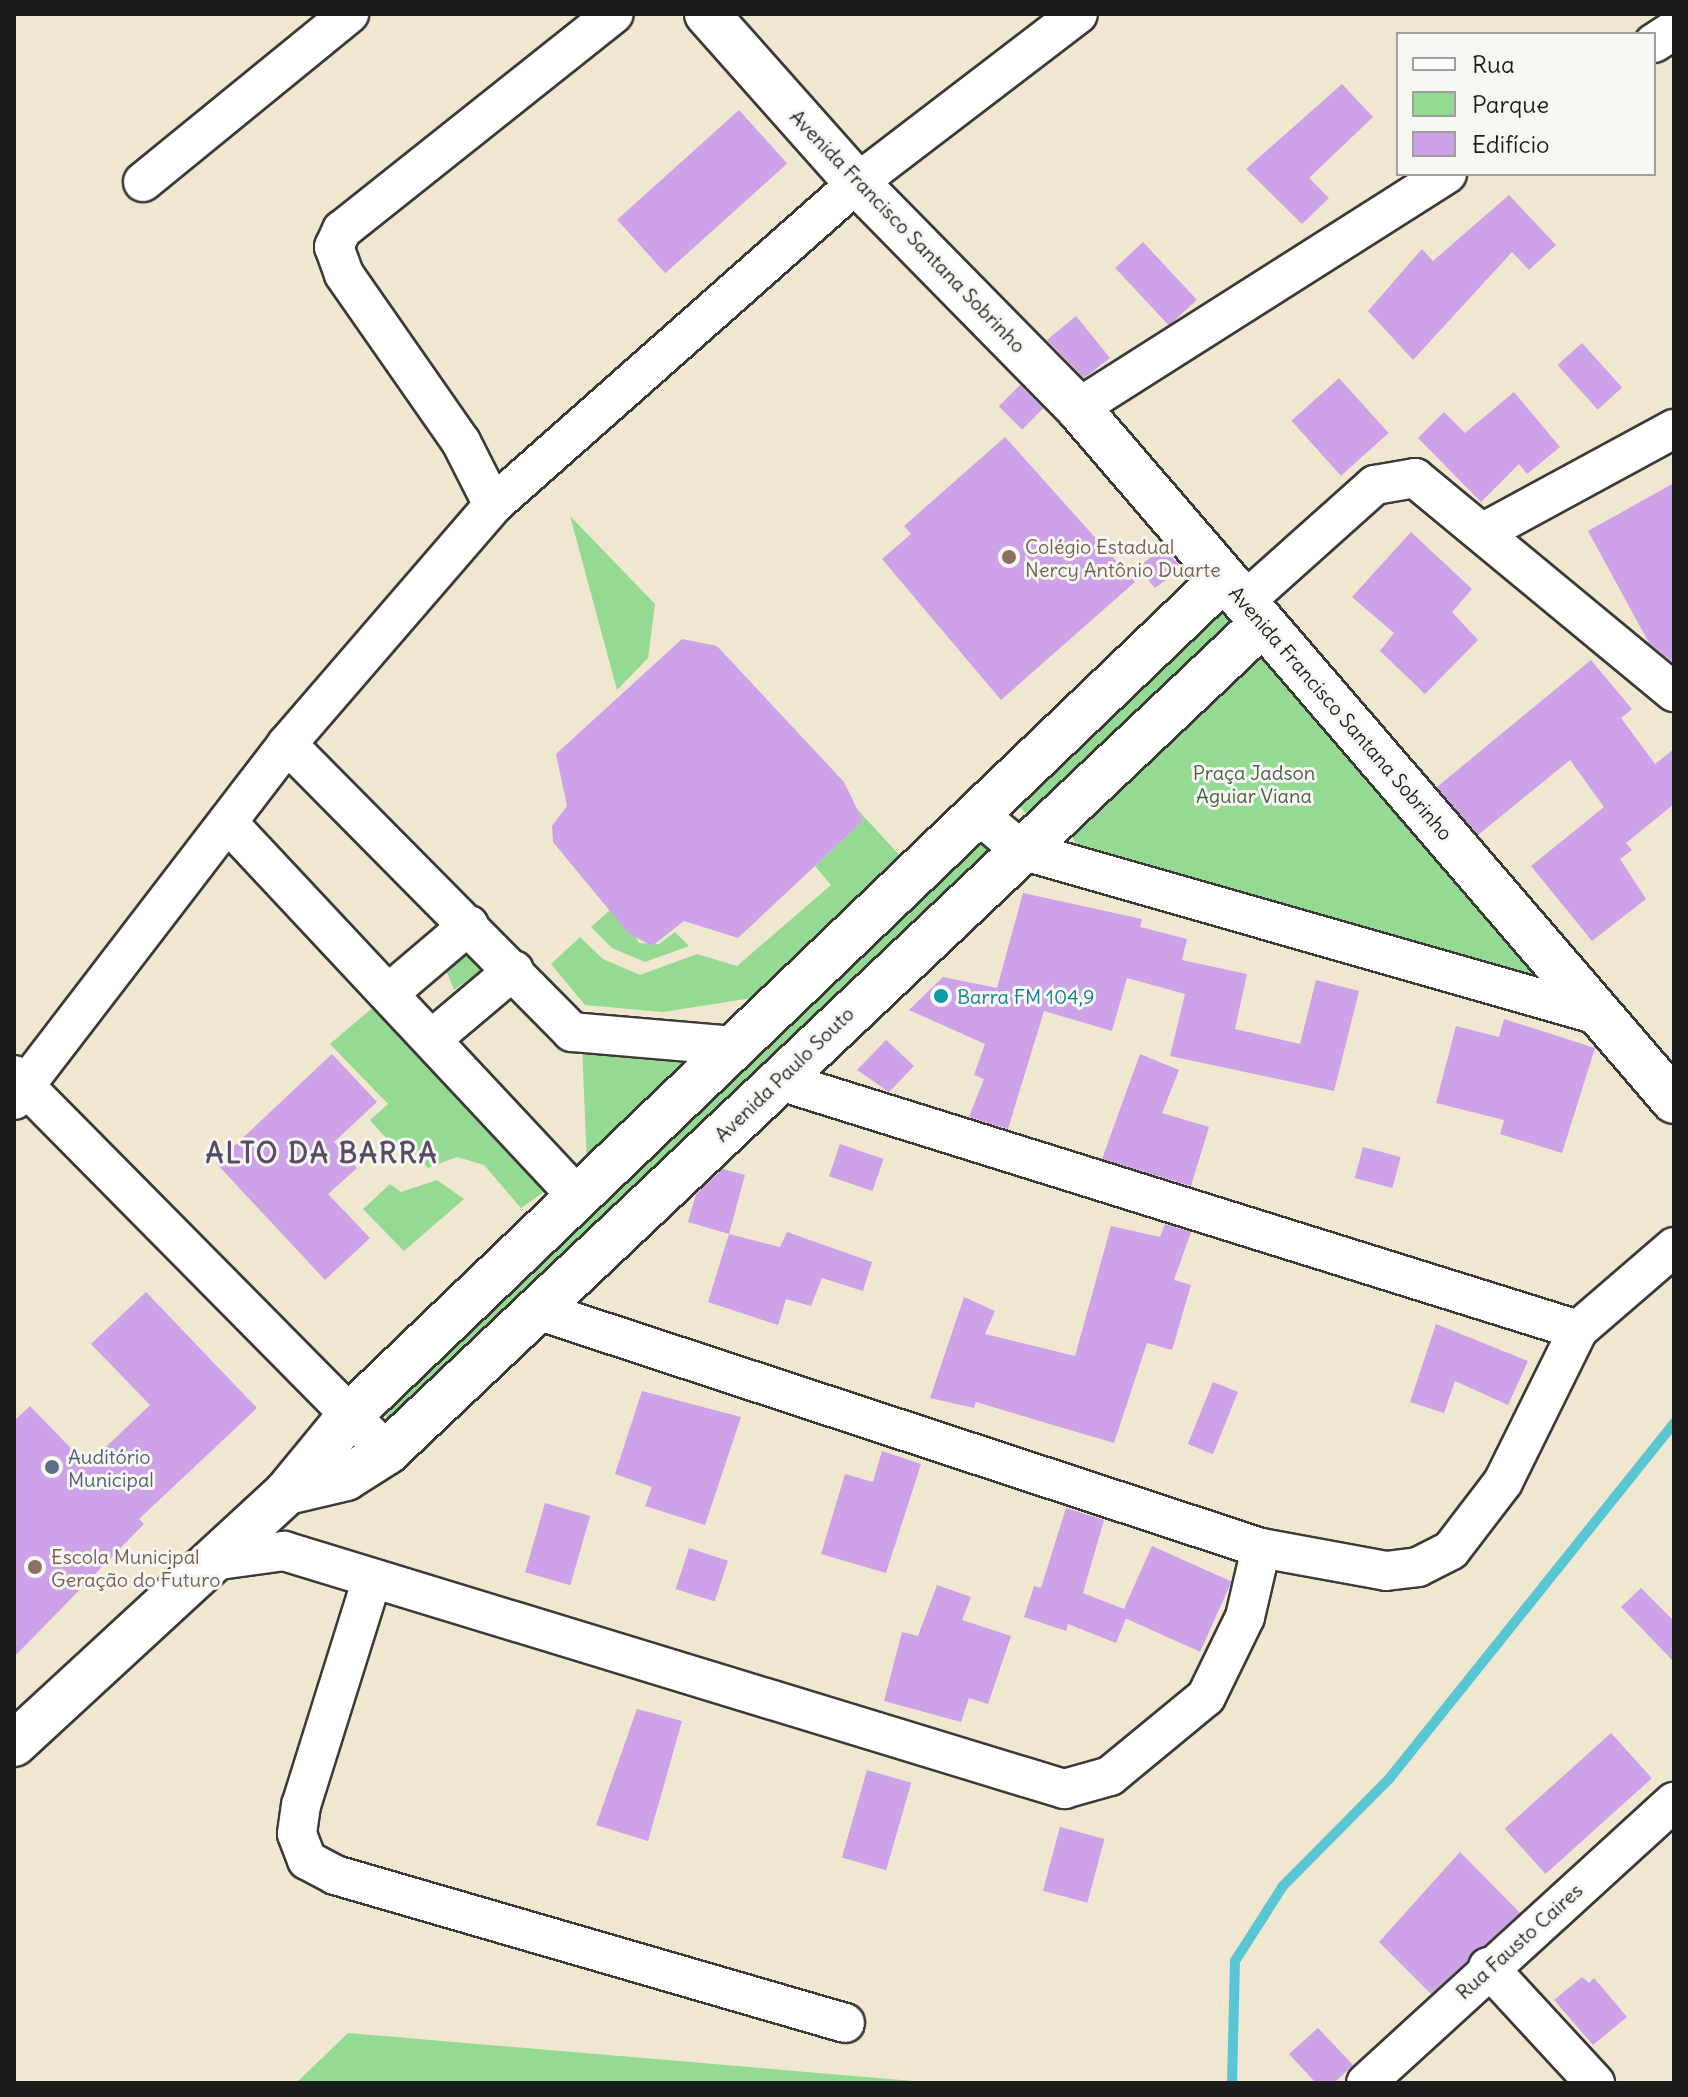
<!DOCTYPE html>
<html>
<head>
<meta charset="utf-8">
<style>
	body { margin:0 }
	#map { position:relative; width:1688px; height:2097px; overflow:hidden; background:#f0e7d0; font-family:Delius,sans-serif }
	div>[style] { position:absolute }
	.green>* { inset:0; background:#95da92 }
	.stream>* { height:10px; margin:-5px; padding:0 5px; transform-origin:5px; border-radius:5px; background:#5ac6d3 }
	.building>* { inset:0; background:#cda2e9; transform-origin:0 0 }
	.roads { filter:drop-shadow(2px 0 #3c3a37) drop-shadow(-2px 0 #3c3a37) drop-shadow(0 2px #3c3a37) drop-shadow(0 -2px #3c3a37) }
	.minor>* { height:38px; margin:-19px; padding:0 19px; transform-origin:19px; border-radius:19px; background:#fff }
	.tertiary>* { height:44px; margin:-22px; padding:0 22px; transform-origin:22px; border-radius:22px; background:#fff }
	.dots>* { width:22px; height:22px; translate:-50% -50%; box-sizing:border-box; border:4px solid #f6f6f2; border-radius:50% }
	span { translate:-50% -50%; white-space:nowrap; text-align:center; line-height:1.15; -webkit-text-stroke:6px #f6f6f2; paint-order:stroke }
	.street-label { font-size:20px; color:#1c1c1c }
	.education-label { font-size:20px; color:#785e54 }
	.left { translate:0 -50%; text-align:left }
	.park-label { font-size:20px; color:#465e45 }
	.culture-label { font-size:20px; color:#0d838f }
	.service-label { font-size:20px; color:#4e5e75 }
	.district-label { font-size:28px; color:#5a4b64; font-weight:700; letter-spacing:2px }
	.frame { position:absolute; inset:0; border:16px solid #1c1c1c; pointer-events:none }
	.legend { position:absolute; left:1396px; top:32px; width:260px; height:144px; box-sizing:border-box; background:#f6f6f2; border:2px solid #9f9f9c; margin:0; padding:10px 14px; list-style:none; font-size:24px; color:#1c1c1c }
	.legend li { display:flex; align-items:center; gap:16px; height:40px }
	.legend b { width:40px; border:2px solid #9f9f9c }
</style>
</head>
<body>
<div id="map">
	<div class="green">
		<div style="clip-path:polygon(570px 516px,655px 604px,648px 658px,617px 690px)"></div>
		<div style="clip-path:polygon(1216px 603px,1235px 622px,1027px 815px,1015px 801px)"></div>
		<div style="clip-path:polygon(1263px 633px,1548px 980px,1075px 843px,1068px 827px)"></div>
		<div style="clip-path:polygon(857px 809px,902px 858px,752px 998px,663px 1012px,585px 1005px,551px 964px,580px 937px,603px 959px,640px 975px,697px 954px,737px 966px,831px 885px,815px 866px,863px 821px)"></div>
		<div style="clip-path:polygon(976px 834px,994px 853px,397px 1421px,388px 1419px,380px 1410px)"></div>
		<div style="clip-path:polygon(609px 911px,623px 913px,639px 943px,659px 944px,675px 932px,689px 946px,645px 962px,612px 948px,591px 927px)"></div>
		<div style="clip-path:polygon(471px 946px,493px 962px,454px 990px,446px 970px)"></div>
		<div style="clip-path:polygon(377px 1004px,551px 1187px,521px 1208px,484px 1165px,457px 1157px,428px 1168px,402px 1140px,393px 1146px,370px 1120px,388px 1104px,330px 1044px)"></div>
		<div style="clip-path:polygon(582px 1044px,706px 1052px,587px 1166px)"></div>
		<div style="clip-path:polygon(437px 1180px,464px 1199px,404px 1251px,363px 1209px,390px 1184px,401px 1192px)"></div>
		<div style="clip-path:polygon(348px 2033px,937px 2083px,296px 2083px)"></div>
	</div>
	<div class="stream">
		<div style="left:1232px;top:2083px;width:122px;rotate:-88.6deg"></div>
		<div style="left:1235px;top:1961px;width:89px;rotate:-57.4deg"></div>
		<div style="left:1283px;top:1886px;width:151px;rotate:-45.3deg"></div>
		<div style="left:1389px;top:1779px;width:456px;rotate:-51.3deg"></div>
	</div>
	<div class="building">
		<div style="clip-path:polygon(1342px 84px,1373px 117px,1309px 178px,1329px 198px,1302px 224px,1246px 169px)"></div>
		<div style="left:739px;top:110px;width:72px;height:164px;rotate:48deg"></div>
		<div style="clip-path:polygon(1509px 195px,1556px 245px,1529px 270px,1512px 252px,1413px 360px,1368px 311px,1422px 249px,1433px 261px)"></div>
		<div style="left:1143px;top:242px;width:79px;height:38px;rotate:47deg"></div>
		<div style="clip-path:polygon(1076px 316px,1110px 358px,1084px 378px,1047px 340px)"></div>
		<div style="left:1582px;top:343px;width:60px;height:33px;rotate:48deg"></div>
		<div style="left:1339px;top:378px;width:74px;height:64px;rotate:48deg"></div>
		<div style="left:1020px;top:385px;width:33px;height:30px;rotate:45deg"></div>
		<div style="clip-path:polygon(1514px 392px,1560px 447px,1527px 474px,1519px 464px,1481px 502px,1418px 438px,1444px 412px,1465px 433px)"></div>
		<div style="clip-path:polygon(1005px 437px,1135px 582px,1001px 700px,882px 559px,911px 534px,904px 526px)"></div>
		<div style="clip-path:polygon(1674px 483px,1674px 663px,1649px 643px,1588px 531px)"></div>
		<div style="clip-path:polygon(1411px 532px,1472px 589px,1452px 612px,1478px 640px,1425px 694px,1380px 651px,1394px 633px,1352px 597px)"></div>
		<div style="clip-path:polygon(1162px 547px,1182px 568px,1155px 588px,1138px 568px)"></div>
		<div style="clip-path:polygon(682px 639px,717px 646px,844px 782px,863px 821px,738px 938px,684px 921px,652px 946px,628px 933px,553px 842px,552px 826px,567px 806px,556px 754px)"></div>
		<div style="clip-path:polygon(1591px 660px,1632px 709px,1621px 718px,1655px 764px,1674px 749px,1674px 804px,1626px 843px,1632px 850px,1620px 859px,1646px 899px,1592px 941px,1531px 866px,1604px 807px,1570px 760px,1478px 835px,1437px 787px)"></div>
		<div style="clip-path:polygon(1023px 893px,1142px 919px,1140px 927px,1187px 939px,1182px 960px,1247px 974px,1235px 1029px,1300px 1044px,1316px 980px,1359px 991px,1334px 1091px,1170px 1056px,1185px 994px,1127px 978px,1112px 1031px,1044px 1011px,1008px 1129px,969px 1117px,984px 1079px,974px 1075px,985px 1044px,909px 1010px,943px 977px,997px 988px)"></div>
		<div style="clip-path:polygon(1504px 1019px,1595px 1048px,1562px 1153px,1500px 1134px,1504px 1120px,1436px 1103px,1456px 1026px,1499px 1037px)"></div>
		<div style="clip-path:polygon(886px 1040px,914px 1066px,889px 1092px,857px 1070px)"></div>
		<div style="clip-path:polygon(332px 1054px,377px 1102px,334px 1142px,357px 1168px,328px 1194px,370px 1238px,325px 1280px,216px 1163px)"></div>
		<div style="clip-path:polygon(1140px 1054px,1179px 1070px,1162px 1113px,1209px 1127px,1191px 1186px,1102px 1159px)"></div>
		<div style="left:840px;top:1144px;width:46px;height:34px;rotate:19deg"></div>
		<div style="left:1363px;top:1147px;width:39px;height:32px;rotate:15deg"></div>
		<div style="clip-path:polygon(723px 1169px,745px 1175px,729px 1234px,688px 1222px,696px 1194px)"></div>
		<div style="clip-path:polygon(1165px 1224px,1191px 1232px,1174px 1280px,1191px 1285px,1172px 1350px,1147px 1343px,1114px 1443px,976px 1402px,974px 1408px,930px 1398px,964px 1297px,995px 1311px,985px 1334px,1075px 1356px,1111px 1226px,1160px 1237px)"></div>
		<div style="clip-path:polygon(787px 1232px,872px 1262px,863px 1291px,822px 1278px,811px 1306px,786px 1299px,778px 1325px,708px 1302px,729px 1234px,780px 1247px)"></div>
		<div style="clip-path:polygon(146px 1292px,257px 1408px,139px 1519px,144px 1524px,14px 1657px,14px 1421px,30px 1406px,87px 1465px,150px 1405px,91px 1344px)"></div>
		<div style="clip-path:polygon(1436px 1324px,1528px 1361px,1508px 1405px,1455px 1381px,1444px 1413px,1410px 1402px)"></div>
		<div style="left:1213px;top:1382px;width:27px;height:67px;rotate:22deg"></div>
		<div style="clip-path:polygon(642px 1391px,741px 1417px,705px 1525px,645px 1506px,652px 1487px,615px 1474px)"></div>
		<div style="clip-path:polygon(882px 1451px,921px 1464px,886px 1573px,821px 1554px,845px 1474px,873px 1482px)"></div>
		<div style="left:545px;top:1503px;width:47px;height:72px;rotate:16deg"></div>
		<div style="clip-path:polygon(1066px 1508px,1104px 1520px,1083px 1593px,1129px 1611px,1116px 1643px,1068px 1624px,1066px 1631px,1024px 1617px,1034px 1586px,1041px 1588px)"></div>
		<div style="left:1152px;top:1546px;width:87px;height:77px;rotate:24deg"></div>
		<div style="left:689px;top:1548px;width:41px;height:43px;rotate:18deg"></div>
		<div style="clip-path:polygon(937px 1585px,971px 1597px,962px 1620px,1011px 1636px,988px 1704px,969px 1698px,961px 1722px,884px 1701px,902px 1632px,918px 1636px)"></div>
		<div style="clip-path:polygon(1641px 1588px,1674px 1621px,1674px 1662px,1621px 1607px)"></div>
		<div style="clip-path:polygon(637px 1709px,682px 1721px,648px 1841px,596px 1825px)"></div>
		<div style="left:1611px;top:1733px;width:61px;height:143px;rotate:48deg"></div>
		<div style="left:867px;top:1770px;width:46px;height:91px;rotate:16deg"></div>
		<div style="left:1060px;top:1827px;width:46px;height:66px;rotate:15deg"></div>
		<div style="clip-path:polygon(1460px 1852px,1520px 1913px,1431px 1994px,1379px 1942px)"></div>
		<div style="clip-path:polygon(1582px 1977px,1589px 1983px,1594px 1978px,1627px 2017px,1593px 2045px,1554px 2000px)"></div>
		<div style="clip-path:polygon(1318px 2028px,1353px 2065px,1334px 2083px,1316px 2083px,1289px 2054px)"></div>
	</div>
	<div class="roads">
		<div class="minor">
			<div style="left:1654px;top:43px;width:24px;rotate:-33deg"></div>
			<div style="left:143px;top:182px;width:266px;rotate:-39.2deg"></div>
			<div style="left:1078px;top:408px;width:437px;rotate:-32.4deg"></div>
			<div style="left:493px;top:505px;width:71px;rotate:-116.9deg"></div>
			<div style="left:461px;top:442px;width:205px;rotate:-124.9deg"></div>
			<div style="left:344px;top:274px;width:29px;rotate:-110deg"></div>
			<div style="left:334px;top:247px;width:19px;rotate:-65deg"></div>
			<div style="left:342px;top:230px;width:347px;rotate:-38.5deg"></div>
			<div style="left:1484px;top:532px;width:216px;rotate:-28.5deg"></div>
			<div style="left:1244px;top:602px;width:176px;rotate:-41.8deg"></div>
			<div style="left:1375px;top:485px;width:41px;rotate:-9.9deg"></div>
			<div style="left:1415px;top:478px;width:336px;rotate:39.6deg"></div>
			<div style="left:287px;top:744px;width:405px;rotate:45.3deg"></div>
			<div style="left:572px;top:1032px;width:164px;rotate:4.9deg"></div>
			<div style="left:978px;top:814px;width:56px;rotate:39.9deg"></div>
			<div style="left:1021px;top:850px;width:597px;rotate:15.95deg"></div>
			<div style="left:230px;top:825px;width:509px;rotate:46.91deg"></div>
			<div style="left:389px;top:993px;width:105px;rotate:-40.4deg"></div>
			<div style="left:432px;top:1039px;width:107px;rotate:-40.1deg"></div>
			<div style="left:14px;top:1075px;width:530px;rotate:45.31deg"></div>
			<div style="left:777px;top:1080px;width:839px;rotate:17.33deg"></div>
			<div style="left:14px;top:1100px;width:449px;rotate:-52.5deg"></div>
			<div style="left:287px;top:744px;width:316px;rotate:-49.2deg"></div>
			<div style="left:493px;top:505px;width:486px;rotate:-41.5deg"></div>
			<div style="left:857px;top:183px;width:278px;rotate:-37.4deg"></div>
			<div style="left:537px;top:1310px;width:762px;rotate:18.2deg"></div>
			<div style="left:1261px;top:1548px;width:127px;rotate:10.4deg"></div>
			<div style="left:1386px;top:1571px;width:32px;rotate:-7deg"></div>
			<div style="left:1418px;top:1567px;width:37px;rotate:-27deg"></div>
			<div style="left:1451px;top:1550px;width:86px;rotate:-52.6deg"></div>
			<div style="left:1503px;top:1482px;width:169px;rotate:-63.7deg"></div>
			<div style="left:1578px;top:1330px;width:127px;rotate:-40.8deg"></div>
			<div style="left:211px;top:1561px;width:74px;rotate:-7.8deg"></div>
			<div style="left:284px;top:1551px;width:816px;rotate:16.97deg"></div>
			<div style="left:1064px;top:1789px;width:48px;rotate:-15.8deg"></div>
			<div style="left:1110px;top:1776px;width:124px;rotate:-39.5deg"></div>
			<div style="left:1206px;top:1697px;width:89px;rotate:-64deg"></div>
			<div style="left:1245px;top:1617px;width:71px;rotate:-76.9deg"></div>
			<div style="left:372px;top:1579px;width:237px;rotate:107.4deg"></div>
			<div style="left:301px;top:1805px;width:29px;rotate:98deg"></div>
			<div style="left:297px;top:1834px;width:28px;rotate:69deg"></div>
			<div style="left:307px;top:1860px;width:32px;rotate:28deg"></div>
			<div style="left:335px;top:1875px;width:531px;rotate:16.18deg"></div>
			<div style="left:1488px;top:1967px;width:158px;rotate:47.3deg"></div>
			<div style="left:1366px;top:2083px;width:417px;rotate:-42.4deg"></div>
		</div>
		<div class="tertiary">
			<div style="left:707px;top:14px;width:226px;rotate:48.4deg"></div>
			<div style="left:857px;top:183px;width:315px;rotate:45.5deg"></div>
			<div style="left:1078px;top:408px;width:914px;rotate:49.3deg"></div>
			<div style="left:287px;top:1492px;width:61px;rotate:-13.3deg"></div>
			<div style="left:346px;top:1478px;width:49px;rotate:-32.4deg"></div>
			<div style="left:387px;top:1452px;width:1205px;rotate:-43.42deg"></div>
			<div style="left:14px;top:1744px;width:372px;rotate:-42.7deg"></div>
			<div style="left:287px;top:1492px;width:102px;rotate:-50.6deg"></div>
			<div style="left:352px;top:1413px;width:1206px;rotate:-43.76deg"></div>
		</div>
	</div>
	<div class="dots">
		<div style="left:1009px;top:557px;background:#8d6e63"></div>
		<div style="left:941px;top:996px;background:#0f9aa8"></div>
		<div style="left:52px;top:1467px;background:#5c6f8a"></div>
		<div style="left:35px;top:1567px;background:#8d6e63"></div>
	</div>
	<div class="street-label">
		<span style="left:908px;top:231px;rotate:46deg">Avenida Francisco Santana Sobrinho</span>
		<span style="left:1341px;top:713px;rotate:49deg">Avenida Francisco Santana Sobrinho</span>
		<span style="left:784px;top:1074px;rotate:-44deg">Avenida Paulo Souto</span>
		<span style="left:1519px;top:1941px;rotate:-42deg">Rua Fausto Caires</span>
	</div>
	<div class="education-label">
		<span class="left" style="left:1025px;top:558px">Colégio Estadual<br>Nercy Antônio Duarte</span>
		<span class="left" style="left:51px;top:1568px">Escola Municipal<br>Geração do Futuro</span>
	</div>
	<div class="park-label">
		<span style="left:1254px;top:784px">Praça Jadson<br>Aguiar Viana</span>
	</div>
	<div class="culture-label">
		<span class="left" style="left:957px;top:996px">Barra FM 104,9</span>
	</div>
	<div class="service-label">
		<span class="left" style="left:68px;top:1468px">Auditório<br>Municipal</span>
	</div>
	<div class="district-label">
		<span style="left:322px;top:1153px">ALTO DA BARRA</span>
	</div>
	<div class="frame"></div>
	<ul class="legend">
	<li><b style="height:10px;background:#fff"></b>Rua</li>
	<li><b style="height:22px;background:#95da92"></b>Parque</li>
	<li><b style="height:22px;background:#cda2e9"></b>Edifício</li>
	</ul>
</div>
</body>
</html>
